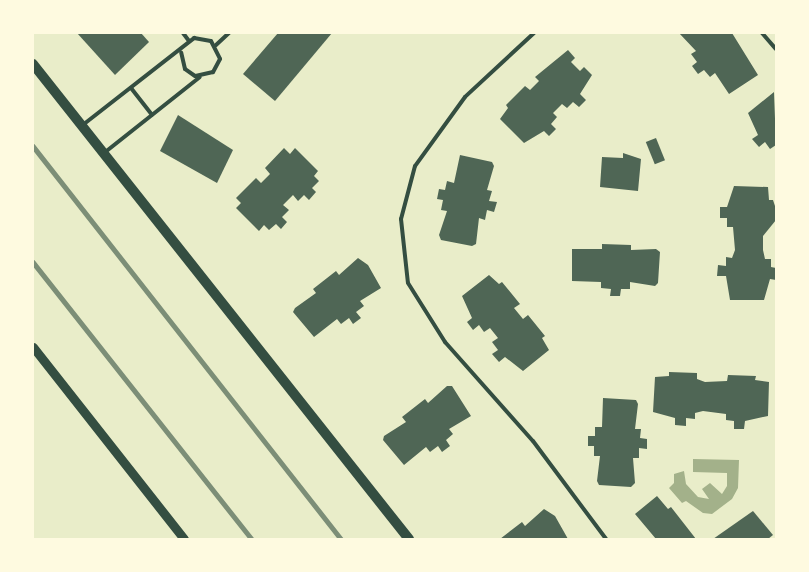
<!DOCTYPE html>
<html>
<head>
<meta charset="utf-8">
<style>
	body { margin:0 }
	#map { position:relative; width:809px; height:572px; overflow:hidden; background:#e9edc9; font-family:Figtree,sans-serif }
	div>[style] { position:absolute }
	.water>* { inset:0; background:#a3b18a }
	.building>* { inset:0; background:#4f6655; transform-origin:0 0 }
	.service>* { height:4px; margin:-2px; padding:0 2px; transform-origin:2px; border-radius:2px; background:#344e41 }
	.tertiary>* { height:9px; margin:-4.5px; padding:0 4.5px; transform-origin:4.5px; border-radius:4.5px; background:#344e41 }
	.secondary>* { height:10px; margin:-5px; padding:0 5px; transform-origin:5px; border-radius:5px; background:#344e41 }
	.rail>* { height:4.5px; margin:-2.25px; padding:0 2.25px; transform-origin:2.25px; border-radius:2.25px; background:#7c8e77 }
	span { translate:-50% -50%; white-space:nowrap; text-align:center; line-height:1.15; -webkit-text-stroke:4.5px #fefae0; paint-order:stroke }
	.frame { position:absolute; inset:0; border:34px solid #fefae0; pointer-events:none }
</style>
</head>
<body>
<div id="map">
	<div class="water">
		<div style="clip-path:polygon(693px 459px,739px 460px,738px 488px,732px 499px,712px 514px,703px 513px,686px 501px,682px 503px,669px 488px,674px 483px,674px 474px,684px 471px,686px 484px,698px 497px,709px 499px,702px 489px,710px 483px,722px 494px,727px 486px,727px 473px,693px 472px)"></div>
	</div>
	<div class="building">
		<div style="clip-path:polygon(77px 33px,141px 33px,149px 42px,115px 75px)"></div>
		<div style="clip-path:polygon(278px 33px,332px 33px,275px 101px,243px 74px)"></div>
		<div style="clip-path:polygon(679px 33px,732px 33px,758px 75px,729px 94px,715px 73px,710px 77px,704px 70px,698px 74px,692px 66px,697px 62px,691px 54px,696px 51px)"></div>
		<div style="clip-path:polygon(568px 50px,575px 58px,571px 62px,580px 71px,584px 67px,592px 75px,580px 94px,586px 100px,579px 107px,573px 102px,567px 108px,562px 104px,553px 113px,557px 117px,551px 124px,556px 129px,549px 136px,544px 131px,524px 143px,500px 119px,508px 108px,506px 105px,525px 86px,530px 90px,539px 81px,535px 77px)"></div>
		<div style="clip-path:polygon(774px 92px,776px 145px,770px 149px,765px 142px,759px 147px,752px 139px,758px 135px,748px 113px)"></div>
		<div style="clip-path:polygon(178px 115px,233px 150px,217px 183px,160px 151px)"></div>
		<div style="left:656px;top:138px;width:24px;height:11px;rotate:68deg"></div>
		<div style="clip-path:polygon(284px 148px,290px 154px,295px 148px,318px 171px,314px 176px,319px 181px,312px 188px,316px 192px,309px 200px,304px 195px,298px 201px,293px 195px,283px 205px,289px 210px,282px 217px,287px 222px,281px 229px,276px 224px,269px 230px,264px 225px,259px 231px,236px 208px,241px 203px,236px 198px,256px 178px,261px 183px,270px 174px,265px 168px)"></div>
		<div style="clip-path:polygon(623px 153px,641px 159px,638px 191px,600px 187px,602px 157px,623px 158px)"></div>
		<div style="clip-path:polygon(460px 155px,492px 162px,494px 166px,487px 190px,492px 191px,489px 201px,497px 202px,494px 212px,487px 210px,485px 220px,479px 218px,476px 244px,472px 246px,441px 240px,439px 235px,447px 211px,441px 210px,443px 200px,437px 199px,439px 189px,445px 190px,447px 181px,454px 183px)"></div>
		<div style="clip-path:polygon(734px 186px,768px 187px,769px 200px,773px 200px,776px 209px,776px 220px,763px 236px,763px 250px,765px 259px,771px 259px,771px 267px,776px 268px,776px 280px,770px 279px,764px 300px,730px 300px,726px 276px,717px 276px,718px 265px,726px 266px,726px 257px,732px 258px,735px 250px,733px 227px,727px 227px,727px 218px,720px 218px,720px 207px,727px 207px)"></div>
		<div style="clip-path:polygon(602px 244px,631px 245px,631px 250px,656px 249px,660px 252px,658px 283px,655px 286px,630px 282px,630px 289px,621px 289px,620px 296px,610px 296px,611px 289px,601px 288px,601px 282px,572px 281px,572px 249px,602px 249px)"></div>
		<div style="clip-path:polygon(358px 258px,368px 265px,381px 288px,360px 301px,364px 306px,356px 312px,361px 318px,353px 324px,349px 318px,341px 324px,337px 319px,314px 337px,293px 312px,295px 308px,316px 293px,313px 289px,336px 271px,339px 275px)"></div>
		<div style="clip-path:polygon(489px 275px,499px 284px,502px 282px,520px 304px,514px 308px,523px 319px,528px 315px,545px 336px,542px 338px,549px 350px,523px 371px,505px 357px,499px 362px,492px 354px,498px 350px,492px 342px,498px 338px,490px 328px,484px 332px,479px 325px,473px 330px,467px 322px,472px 318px,462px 296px)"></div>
		<div style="clip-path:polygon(669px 372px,697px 373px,697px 379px,705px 382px,727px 381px,728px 375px,756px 376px,755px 380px,769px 382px,768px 416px,745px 421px,744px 429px,734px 429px,734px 421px,726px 420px,726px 414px,703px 411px,695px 413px,695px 419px,686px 418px,686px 426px,675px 425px,675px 418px,653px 412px,655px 377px,669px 376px)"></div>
		<div style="clip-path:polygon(447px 386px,452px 386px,471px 416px,449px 429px,453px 434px,446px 440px,450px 446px,442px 452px,438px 446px,430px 452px,426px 447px,404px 465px,383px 440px,384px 436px,406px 422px,402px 417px,425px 399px,428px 403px)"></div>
		<div style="clip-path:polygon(603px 398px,636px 400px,638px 404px,635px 429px,641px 429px,640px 438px,647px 439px,647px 449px,639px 448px,639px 458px,633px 458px,635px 483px,631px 487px,599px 485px,597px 481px,600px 456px,594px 456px,594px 446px,588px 446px,588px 436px,595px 436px,595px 427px,602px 427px)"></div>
		<div style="clip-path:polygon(657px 496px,668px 509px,671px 507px,696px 539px,656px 539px,635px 514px)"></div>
		<div style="clip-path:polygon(544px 509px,555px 516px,568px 539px,500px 539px,522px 522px,525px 526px)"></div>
		<div style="clip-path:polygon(753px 511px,773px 535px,768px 539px,713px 539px)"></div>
	</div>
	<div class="service">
		<div style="left:183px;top:33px;width:10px;rotate:53deg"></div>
		<div style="left:534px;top:33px;width:94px;rotate:137.2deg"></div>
		<div style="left:465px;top:97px;width:85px;rotate:125.9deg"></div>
		<div style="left:415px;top:166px;width:55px;rotate:104.8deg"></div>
		<div style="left:401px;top:219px;width:64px;rotate:83.8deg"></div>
		<div style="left:408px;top:283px;width:70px;rotate:57.9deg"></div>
		<div style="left:445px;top:342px;width:132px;rotate:48.4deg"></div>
		<div style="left:533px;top:441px;width:122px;rotate:53.3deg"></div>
		<div style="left:762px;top:33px;width:21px;rotate:49deg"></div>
		<div style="left:216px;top:45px;width:18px;rotate:-43deg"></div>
		<div style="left:131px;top:88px;width:34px;rotate:52deg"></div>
		<div style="left:84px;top:124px;width:140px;rotate:-38deg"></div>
		<div style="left:194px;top:38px;width:17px;rotate:10deg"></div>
		<div style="left:211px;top:41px;width:20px;rotate:63deg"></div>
		<div style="left:220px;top:59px;width:15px;rotate:118deg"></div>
		<div style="left:213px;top:72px;width:18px;rotate:167deg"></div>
		<div style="left:195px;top:76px;width:12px;rotate:-145deg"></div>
		<div style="left:185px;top:69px;width:17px;rotate:-103deg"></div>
		<div style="left:104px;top:153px;width:122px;rotate:-38.4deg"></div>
	</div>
	<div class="tertiary">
		<div style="left:33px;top:347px;width:244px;rotate:51.8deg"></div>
	</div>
	<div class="secondary">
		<div style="left:33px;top:64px;width:606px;rotate:51.64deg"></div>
	</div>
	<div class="rail">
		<div style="left:33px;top:146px;width:499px;rotate:51.9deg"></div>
		<div style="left:33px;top:262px;width:353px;rotate:51.7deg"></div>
	</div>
	<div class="frame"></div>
</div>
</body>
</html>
